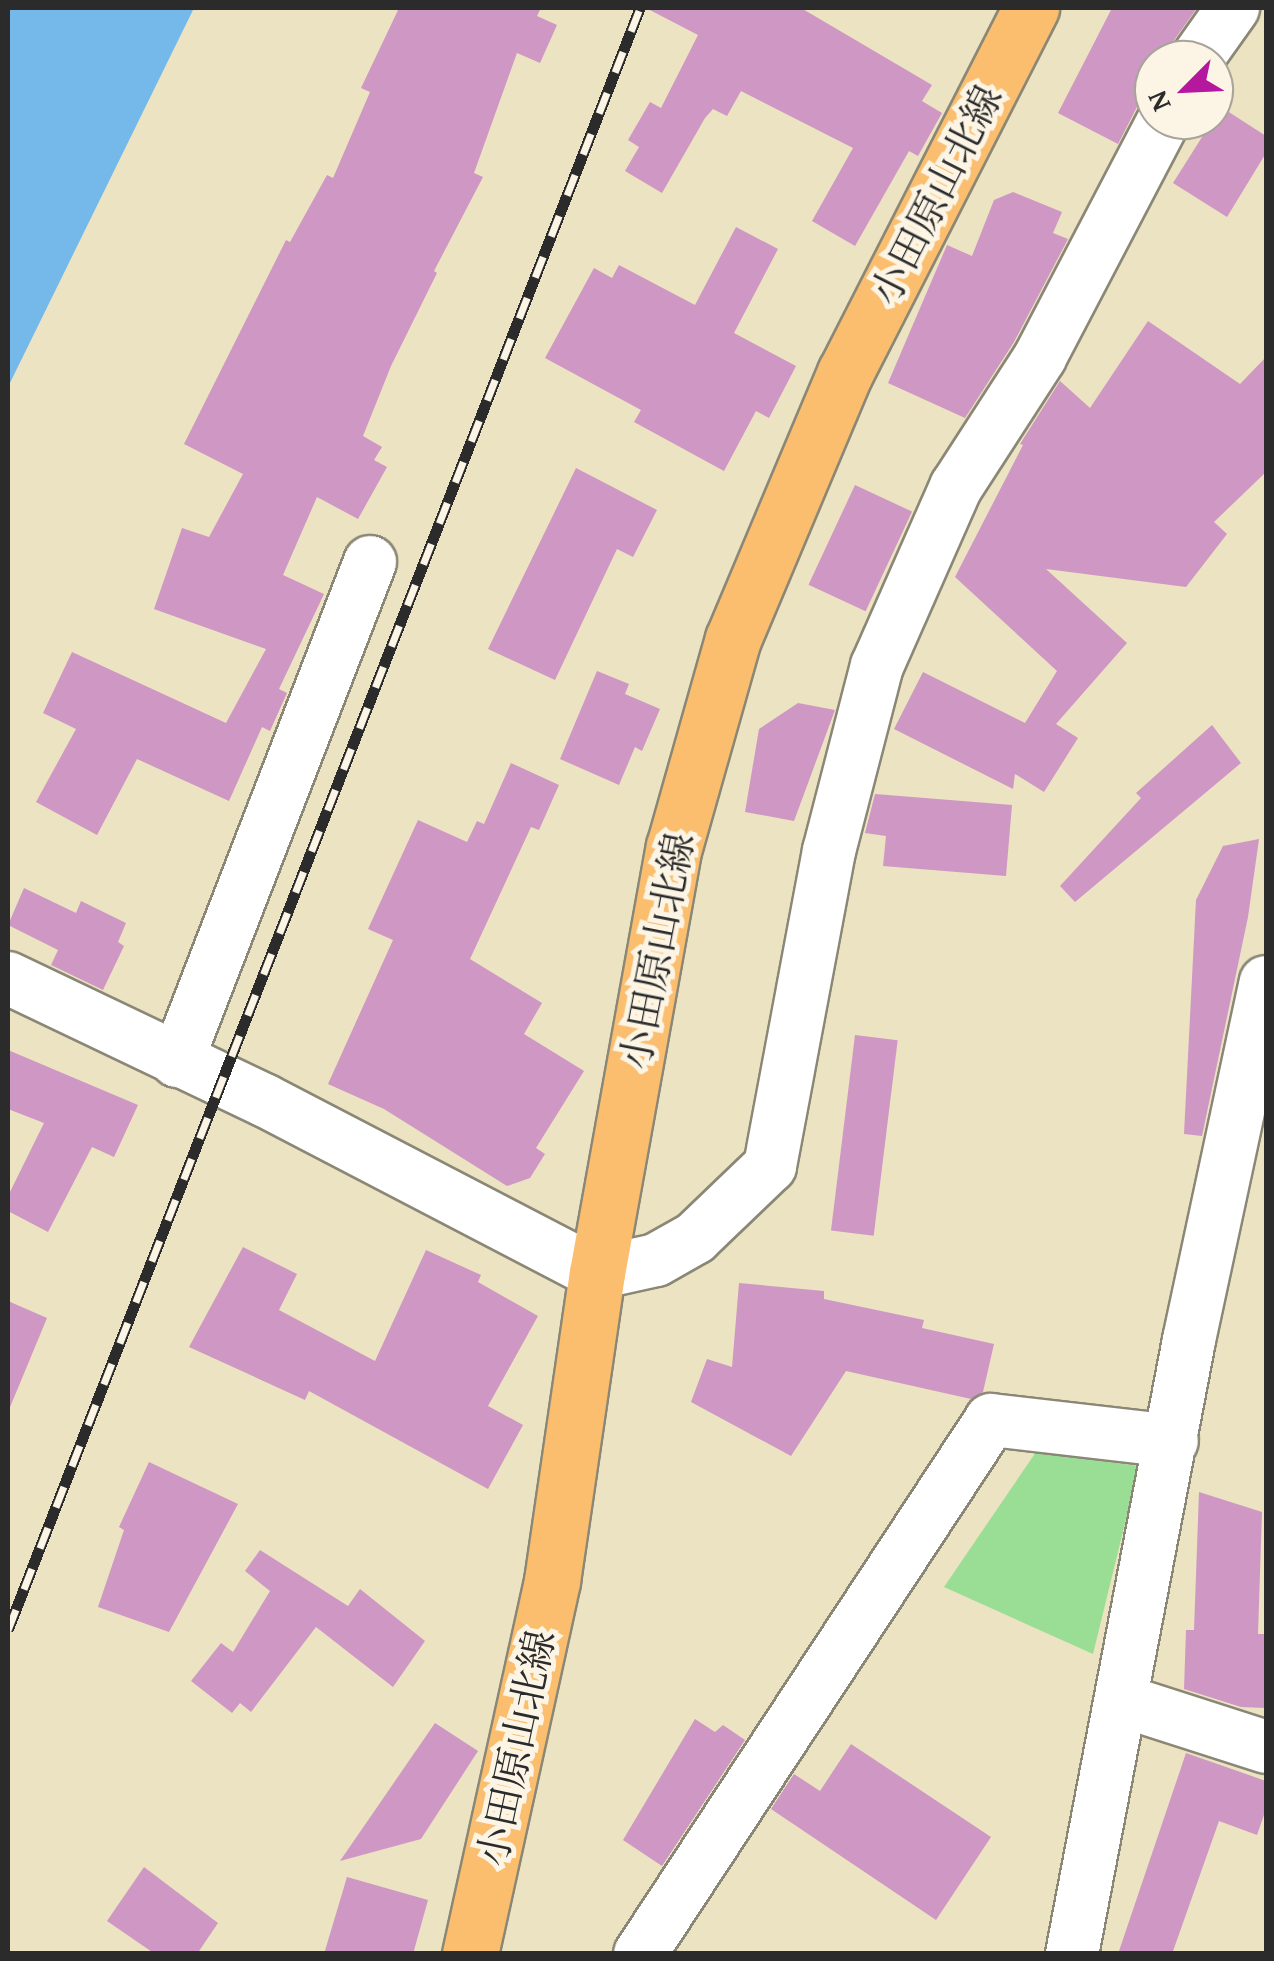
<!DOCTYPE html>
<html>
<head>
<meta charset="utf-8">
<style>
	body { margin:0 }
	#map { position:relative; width:1274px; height:1961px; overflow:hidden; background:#ebe3c1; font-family:"Gentium Book Plus","Noto Serif JP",serif }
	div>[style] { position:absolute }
	.green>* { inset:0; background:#9ade96 }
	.water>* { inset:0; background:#75b9eb }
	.building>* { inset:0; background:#cf97c4; transform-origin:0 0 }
	.roads { filter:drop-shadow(2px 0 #8b8776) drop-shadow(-2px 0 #8b8776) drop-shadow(0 2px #8b8776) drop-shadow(0 -2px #8b8776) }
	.street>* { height:52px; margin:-26px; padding:0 26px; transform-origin:26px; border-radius:26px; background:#fff }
	.primary>* { height:55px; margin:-27.5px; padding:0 27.5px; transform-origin:27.5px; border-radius:27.5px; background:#fbbd6e }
	.rail>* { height:11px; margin-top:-5.5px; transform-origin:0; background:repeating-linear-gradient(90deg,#fcf5e5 0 22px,#2b2b2b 0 44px); box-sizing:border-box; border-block:2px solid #2b2b2b }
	span { translate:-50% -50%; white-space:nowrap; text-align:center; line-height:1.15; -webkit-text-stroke:10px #fcf5e5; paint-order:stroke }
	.street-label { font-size:40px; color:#2b2b2b }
	.frame { position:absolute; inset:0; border:10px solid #2b2b2b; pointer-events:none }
	.north { position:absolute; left:1134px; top:40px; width:100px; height:100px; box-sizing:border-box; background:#fcf5e5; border:2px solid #a8a49b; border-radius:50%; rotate:246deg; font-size:28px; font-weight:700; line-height:40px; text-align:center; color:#2b2b2b }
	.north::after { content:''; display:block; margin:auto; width:35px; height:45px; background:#b5179e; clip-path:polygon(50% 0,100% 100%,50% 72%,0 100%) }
</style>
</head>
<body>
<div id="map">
	<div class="green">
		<div style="clip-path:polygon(1036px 1452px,1139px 1466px,1093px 1654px,944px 1587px)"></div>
	</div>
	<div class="water">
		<div style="clip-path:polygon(8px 8px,194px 8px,8px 387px)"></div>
	</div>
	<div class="building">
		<div style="clip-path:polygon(399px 8px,541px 8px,537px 16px,557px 25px,540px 63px,517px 53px,474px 173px,483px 177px,434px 271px,437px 273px,391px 366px,363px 436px,382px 447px,374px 460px,387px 467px,358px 519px,317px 497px,283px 575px,324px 594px,279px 689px,287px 693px,270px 731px,262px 727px,229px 801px,137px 759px,97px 835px,36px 802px,76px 729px,43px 713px,72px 652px,226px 723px,266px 649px,154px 609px,182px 528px,209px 537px,243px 474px,184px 444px,286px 240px,290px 242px,327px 175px,333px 178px,370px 92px,361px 88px)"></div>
		<div style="clip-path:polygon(646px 8px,801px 8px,932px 85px,922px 101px,942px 113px,918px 156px,909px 151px,855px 246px,812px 221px,853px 148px,741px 91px,727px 116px,713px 109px,705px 118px,662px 193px,625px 171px,639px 147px,628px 140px,650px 102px,661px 108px,698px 35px)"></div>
		<div style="clip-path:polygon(1112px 8px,1197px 8px,1172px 43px,1166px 60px,1154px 60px,1154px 93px,1138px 105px,1118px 144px,1058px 113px)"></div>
		<div style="clip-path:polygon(1221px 107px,1266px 136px,1266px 153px,1227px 217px,1173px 183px)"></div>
		<div style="clip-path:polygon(1013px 192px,1062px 212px,1053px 233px,1068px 239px,1014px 342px,965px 418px,888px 383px,947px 245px,972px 256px,994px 200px)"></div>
		<div style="clip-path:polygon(736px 227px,778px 249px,734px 333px,796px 366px,769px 418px,756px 411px,724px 471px,634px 422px,641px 410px,545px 358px,594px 268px,612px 278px,619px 265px,695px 305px)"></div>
		<div style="clip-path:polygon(1148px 321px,1240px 384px,1266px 357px,1266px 472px,1214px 522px,1227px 534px,1186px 587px,1046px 569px,1127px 643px,1056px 724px,1078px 738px,1044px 792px,1015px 774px,1013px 789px,894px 729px,923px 672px,1025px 723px,1057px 671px,955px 577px,1023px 445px,1020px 444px,1060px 381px,1090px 408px)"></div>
		<div style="clip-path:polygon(576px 468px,657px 510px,633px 557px,617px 549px,555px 680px,488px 649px)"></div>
		<div style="left:855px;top:485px;width:63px;height:110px;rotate:25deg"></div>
		<div style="clip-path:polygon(597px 671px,629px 684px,625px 694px,660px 709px,642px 751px,635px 747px,619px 785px,560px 759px)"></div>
		<div style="clip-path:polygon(798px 703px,835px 710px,794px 821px,745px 812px,759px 729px)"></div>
		<div style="clip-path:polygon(1212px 725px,1241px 763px,1075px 902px,1060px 886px,1141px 798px,1136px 793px)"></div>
		<div style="clip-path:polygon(511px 763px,559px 785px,539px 830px,531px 827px,470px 959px,542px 1003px,524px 1034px,584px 1071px,536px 1148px,545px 1154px,530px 1178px,507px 1186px,384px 1109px,328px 1084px,393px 940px,368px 929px,418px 820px,467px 842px,477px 821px,484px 824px)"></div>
		<div style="clip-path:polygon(875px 794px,1012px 805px,1006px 876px,883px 866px,886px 836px,865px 833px)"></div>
		<div style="clip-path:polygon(1259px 839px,1248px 917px,1202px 1136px,1184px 1134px,1196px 900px,1223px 846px)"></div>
		<div style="clip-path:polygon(24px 888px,76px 913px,81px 901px,126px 923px,118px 942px,124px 946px,103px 990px,51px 965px,58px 950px,8px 925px)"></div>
		<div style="left:855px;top:1035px;width:43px;height:197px;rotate:7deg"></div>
		<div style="clip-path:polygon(8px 1050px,138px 1105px,114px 1157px,92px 1147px,48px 1232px,8px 1211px,8px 1196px,44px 1123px,8px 1109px)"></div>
		<div style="clip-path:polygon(243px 1247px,297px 1274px,279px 1310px,375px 1361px,426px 1250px,481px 1275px,478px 1282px,538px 1316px,488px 1406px,523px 1425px,488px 1489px,309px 1391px,305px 1400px,189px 1347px)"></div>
		<div style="clip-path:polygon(739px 1283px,824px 1291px,824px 1299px,924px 1320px,922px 1328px,994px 1344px,983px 1392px,971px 1399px,846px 1371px,791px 1456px,691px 1402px,707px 1359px,732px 1367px)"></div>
		<div style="clip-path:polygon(8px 1301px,47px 1318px,8px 1412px)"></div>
		<div style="clip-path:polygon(149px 1462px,238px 1504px,169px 1632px,98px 1607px,124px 1530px,119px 1527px)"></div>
		<div style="clip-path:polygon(1199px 1492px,1262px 1512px,1258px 1634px,1266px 1634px,1266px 1708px,1241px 1707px,1184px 1689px,1186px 1630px,1194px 1630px)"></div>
		<div style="clip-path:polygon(260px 1550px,348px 1606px,360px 1589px,425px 1641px,393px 1687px,316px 1627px,251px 1712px,240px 1703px,232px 1713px,191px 1681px,221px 1643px,233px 1652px,270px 1591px,245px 1571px)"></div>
		<div style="clip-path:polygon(695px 1719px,715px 1732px,723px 1725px,745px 1740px,662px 1866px,623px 1840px)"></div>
		<div style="clip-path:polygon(435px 1723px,478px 1751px,421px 1839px,340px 1861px)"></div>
		<div style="clip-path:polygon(851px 1744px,991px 1837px,936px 1920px,771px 1809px,794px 1774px,820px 1791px)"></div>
		<div style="clip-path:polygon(1186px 1753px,1266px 1781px,1266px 1809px,1257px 1835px,1219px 1821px,1172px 1954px,1118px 1954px)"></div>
		<div style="clip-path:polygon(144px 1867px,218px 1923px,197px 1954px,155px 1954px,107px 1921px)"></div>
		<div style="clip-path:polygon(347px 1877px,428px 1900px,413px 1954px,324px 1954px)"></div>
	</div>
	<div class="roads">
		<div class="street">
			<div style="left:1196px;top:60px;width:64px;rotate:-54.6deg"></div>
			<div style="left:8px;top:978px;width:284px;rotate:25.5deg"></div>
			<div style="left:264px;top:1100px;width:375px;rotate:27.5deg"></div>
			<div style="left:597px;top:1273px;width:60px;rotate:-12.4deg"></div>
			<div style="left:656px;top:1260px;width:45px;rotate:-29.4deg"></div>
			<div style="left:695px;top:1238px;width:104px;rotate:-43.8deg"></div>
			<div style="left:770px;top:1166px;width:320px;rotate:-79.4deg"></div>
			<div style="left:829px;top:851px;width:191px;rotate:-75.5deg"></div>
			<div style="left:877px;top:666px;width:196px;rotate:-66.2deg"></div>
			<div style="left:956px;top:487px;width:155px;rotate:-57.1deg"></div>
			<div style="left:1040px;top:357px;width:267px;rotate:-62.4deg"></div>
			<div style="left:177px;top:1061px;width:535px;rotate:-68.85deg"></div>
			<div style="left:1123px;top:1701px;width:150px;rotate:17.8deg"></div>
			<div style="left:640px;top:1954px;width:639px;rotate:-56.68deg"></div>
			<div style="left:991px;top:1420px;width:182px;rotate:6.6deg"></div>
			<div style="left:1072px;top:1954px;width:625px;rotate:-79.21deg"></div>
			<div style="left:1189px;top:1340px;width:366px;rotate:-77.9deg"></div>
		</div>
		<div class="primary">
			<div style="left:470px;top:1954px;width:382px;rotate:-77.6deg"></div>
			<div style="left:552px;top:1581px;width:311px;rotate:-81.7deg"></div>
			<div style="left:597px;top:1273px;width:433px;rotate:-79.8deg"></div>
			<div style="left:674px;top:847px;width:216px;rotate:-74.2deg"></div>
			<div style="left:733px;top:639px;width:289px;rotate:-67.2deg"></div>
			<div style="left:845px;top:373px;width:410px;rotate:-63deg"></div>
		</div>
	</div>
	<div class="rail">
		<div style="left:8px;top:1630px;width:1741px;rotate:-68.71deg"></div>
	</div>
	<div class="street-label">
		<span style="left:936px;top:195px;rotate:-63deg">小田原山北線</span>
		<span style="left:657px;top:951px;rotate:-79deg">小田原山北線</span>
		<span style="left:516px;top:1748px;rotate:-78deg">小田原山北線</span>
	</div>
	<div class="frame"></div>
	<div class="north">N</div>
</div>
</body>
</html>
